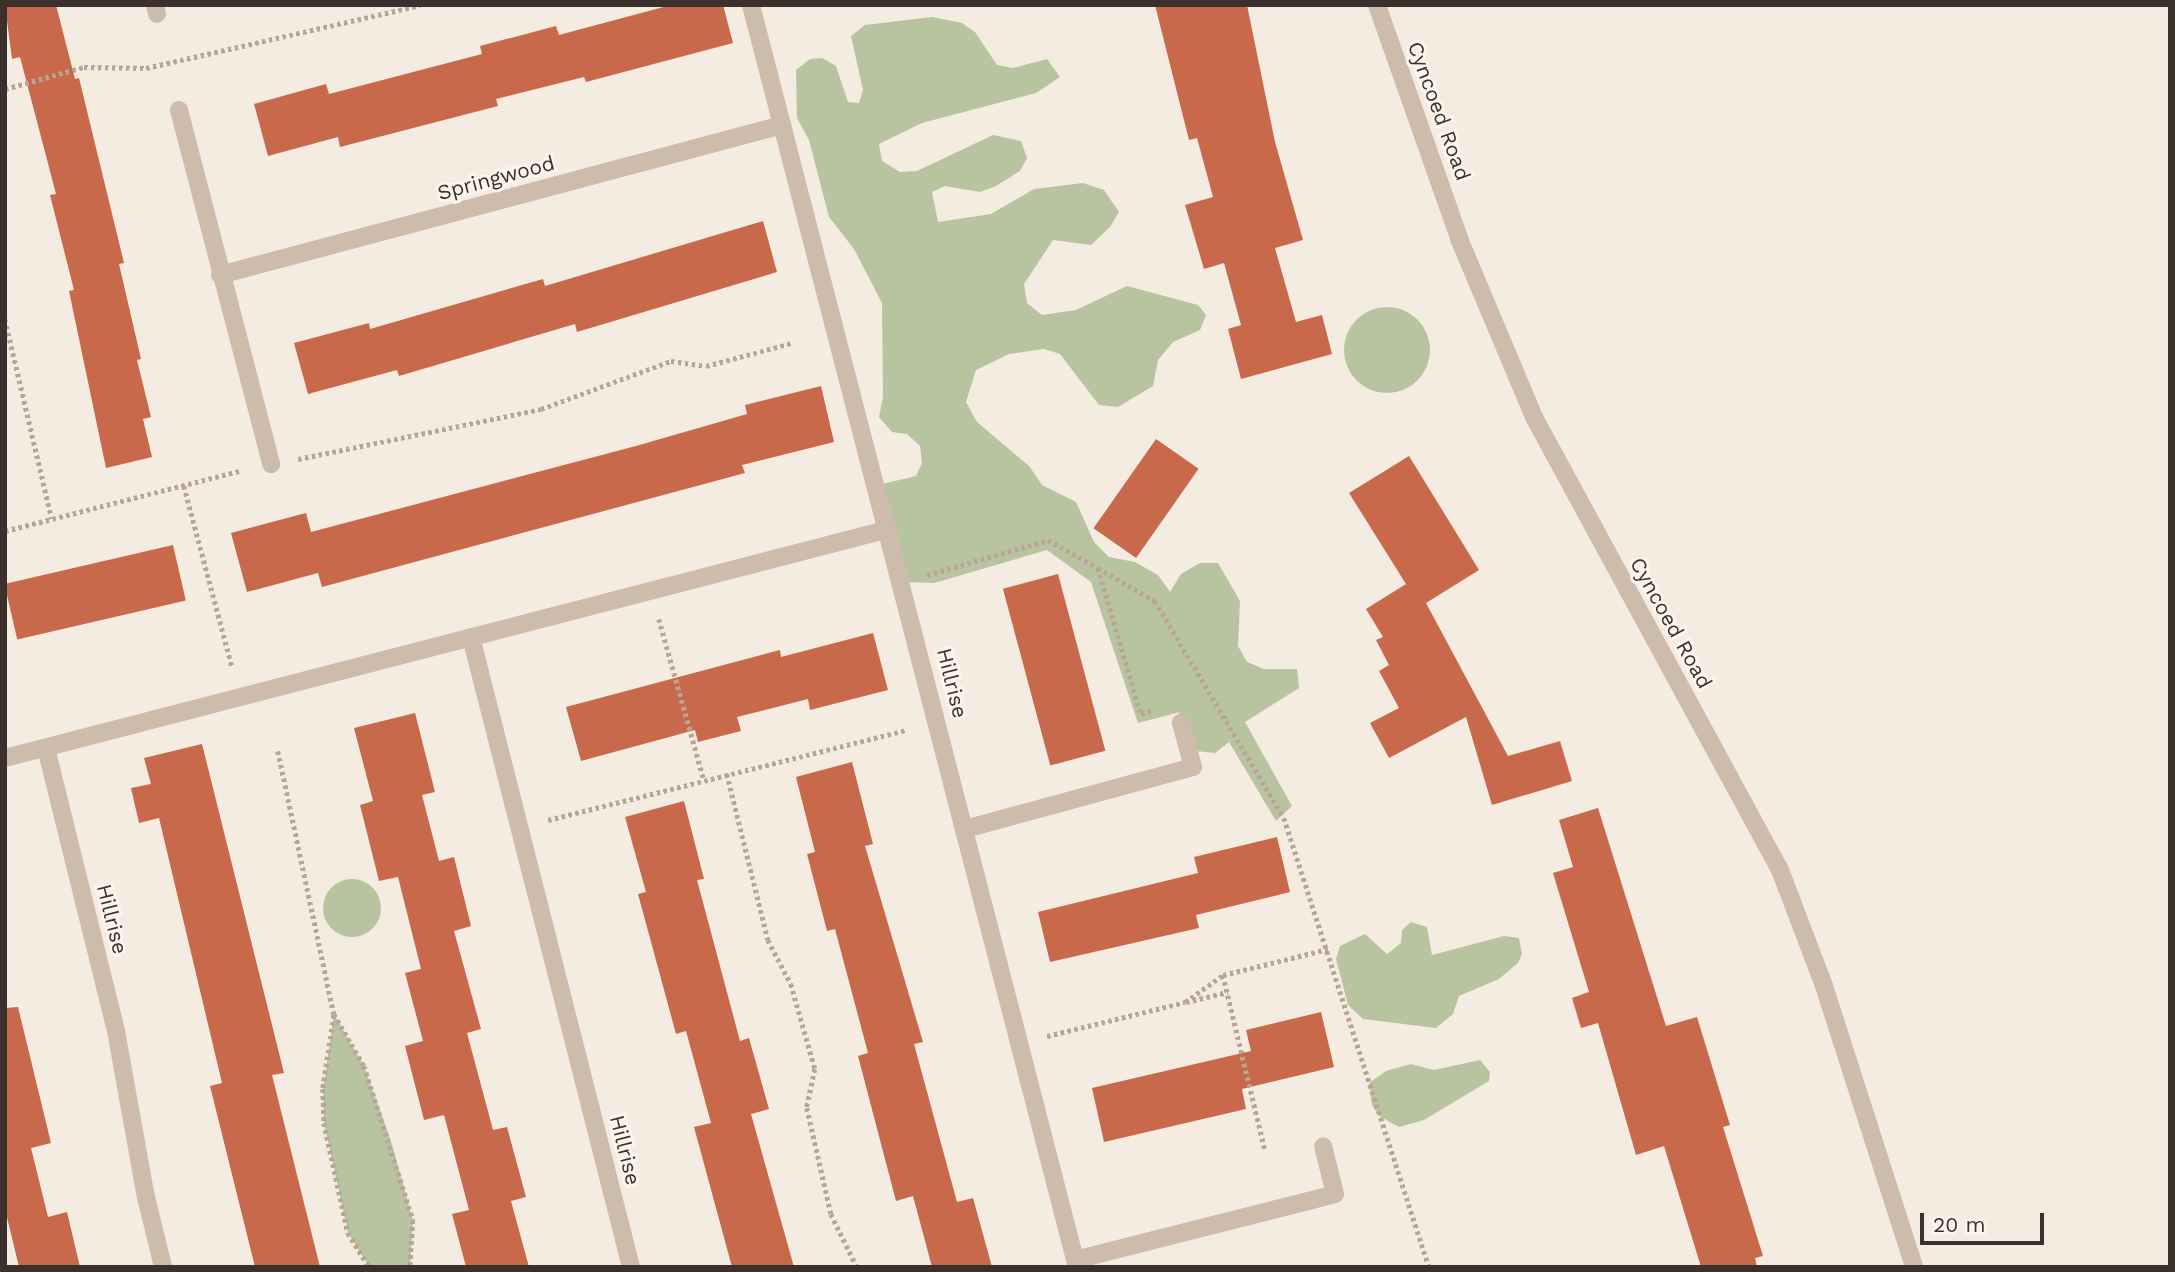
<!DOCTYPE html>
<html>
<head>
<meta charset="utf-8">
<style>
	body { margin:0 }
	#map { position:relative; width:2175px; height:1272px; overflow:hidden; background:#f4ebe1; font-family:"Work Sans",sans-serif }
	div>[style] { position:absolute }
	.green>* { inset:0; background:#b8c4a0 }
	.round { border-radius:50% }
	.building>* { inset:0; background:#c8694b; transform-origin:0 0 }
	.path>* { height:4.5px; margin-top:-2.25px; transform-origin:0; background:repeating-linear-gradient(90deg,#b9a596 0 3.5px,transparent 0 7px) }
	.minor>* { height:18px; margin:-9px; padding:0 9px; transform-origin:9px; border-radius:9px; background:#cdbbac }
	.tertiary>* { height:18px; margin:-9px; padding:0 9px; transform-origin:9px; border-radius:9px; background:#cdbbac }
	span { translate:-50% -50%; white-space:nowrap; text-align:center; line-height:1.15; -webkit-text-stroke:6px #fbf5ee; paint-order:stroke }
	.street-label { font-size:21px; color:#3b302b }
	.frame { position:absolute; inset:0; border:7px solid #3b302b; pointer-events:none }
	.scale { position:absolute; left:1920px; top:1213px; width:124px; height:32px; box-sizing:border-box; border:4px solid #3b302b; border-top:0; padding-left:9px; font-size:21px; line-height:24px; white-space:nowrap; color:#3b302b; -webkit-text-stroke:5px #fbf5ee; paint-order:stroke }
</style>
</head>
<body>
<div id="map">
	<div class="green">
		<div style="clip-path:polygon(932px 17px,962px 23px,975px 32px,997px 65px,1013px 68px,1047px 59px,1060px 77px,1036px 93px,922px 123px,879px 144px,882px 161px,900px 172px,917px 171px,993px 135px,1021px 141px,1027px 158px,1020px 171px,996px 186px,980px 192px,945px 186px,932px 192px,938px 222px,991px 214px,1034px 189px,1083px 183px,1104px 190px,1119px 212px,1110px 227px,1091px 245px,1053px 240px,1024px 284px,1027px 303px,1042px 315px,1076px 310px,1127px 286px,1198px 305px,1206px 315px,1200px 330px,1173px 342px,1158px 360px,1153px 386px,1118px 407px,1099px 405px,1060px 354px,1044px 349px,1009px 354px,976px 370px,966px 402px,977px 422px,1029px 466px,1042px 485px,1076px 502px,1094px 542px,1109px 557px,1135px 562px,1158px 575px,1170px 592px,1181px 574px,1200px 563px,1218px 563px,1240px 601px,1238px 646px,1247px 662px,1264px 669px,1297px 669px,1299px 688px,1245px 722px,1292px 806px,1276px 821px,1229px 742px,1215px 753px,1195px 751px,1176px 717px,1180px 712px,1138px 723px,1091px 582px,1047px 550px,934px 583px,902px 582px,878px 485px,916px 476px,922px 463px,920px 446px,907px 434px,892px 432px,879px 417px,883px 397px,882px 303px,854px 249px,829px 217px,809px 140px,797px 118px,796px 70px,810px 59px,822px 58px,836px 66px,848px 102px,859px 103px,863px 90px,851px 36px,865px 25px)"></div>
		<div class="round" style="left:1344px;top:307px;width:86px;height:86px"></div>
		<div class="round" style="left:323px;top:879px;width:58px;height:58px"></div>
		<div style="clip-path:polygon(1411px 922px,1427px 927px,1432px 955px,1504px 936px,1519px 938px,1522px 954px,1518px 963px,1499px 979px,1459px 996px,1453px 1014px,1436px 1028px,1363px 1019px,1348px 1005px,1336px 959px,1340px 946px,1365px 934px,1387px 954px,1401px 943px,1402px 930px)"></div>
		<div style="clip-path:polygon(334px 1014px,364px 1066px,391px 1141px,413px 1220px,410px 1267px,369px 1267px,348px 1233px,324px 1123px,323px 1089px)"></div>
		<div style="clip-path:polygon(1480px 1060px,1490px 1072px,1489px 1081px,1424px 1120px,1399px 1127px,1379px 1116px,1372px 1105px,1369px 1083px,1386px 1071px,1411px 1064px,1434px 1070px)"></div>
	</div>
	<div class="building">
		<div style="clip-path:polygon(5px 5px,56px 5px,75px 79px,79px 78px,124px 263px,119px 264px,141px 359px,137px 360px,151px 417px,143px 419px,152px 457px,106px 468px,69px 291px,74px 290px,50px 195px,56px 194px,20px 57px,12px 59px)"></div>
		<div style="clip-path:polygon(671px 5px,723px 5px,733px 43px,586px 82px,584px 77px,496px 99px,498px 106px,340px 147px,338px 137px,268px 156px,254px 104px,326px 84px,329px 94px,482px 54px,480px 46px,556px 26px,559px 35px)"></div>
		<div style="clip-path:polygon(1155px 5px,1247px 5px,1275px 142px,1303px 240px,1275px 248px,1296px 322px,1322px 315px,1332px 354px,1241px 379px,1228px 329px,1241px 325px,1224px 263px,1204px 269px,1185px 205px,1213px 197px,1197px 138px,1189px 140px)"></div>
		<div style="clip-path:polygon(763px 221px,777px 272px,577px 332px,575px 324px,399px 376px,397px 370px,308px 394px,294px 343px,369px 323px,370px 329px,543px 279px,545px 286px)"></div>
		<div style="clip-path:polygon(821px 386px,834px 442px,742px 465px,745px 473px,322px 587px,318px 573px,247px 592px,231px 533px,306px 513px,311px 532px,636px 446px,747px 414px,745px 405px)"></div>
		<div style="left:1156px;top:439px;width:52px;height:109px;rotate:35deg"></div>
		<div style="clip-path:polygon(1409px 456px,1479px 570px,1426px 603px,1508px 756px,1560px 741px,1572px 781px,1492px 805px,1466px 717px,1389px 758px,1370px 723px,1399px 708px,1379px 671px,1389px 665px,1376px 640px,1383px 637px,1366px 609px,1406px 584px,1349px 493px)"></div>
		<div style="left:173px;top:545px;width:57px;height:173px;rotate:77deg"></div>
		<div style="left:1058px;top:574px;width:183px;height:57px;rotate:75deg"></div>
		<div style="clip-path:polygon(873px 633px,888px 690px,810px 710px,808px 699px,737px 717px,741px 731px,698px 742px,695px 730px,581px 761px,566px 707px,780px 650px,781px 657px)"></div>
		<div style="clip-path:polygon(415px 713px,435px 792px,422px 795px,439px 861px,454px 857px,471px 926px,454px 931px,481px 1029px,467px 1033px,493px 1130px,507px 1127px,526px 1197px,511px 1201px,529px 1267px,466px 1267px,452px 1214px,469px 1210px,444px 1115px,424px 1120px,405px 1046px,423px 1041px,405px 973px,421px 969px,398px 877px,379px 881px,360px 805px,373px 801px,354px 728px)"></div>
		<div style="clip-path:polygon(202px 744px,284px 1073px,272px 1075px,320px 1267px,255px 1267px,210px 1086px,222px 1083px,159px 818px,139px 823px,131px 788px,151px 784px,144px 758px)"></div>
		<div style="clip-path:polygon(852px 762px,873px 844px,865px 846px,923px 1042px,914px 1044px,957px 1202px,973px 1198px,992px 1267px,932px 1267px,913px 1196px,896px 1201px,858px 1056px,868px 1053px,835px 929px,827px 931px,807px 854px,815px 852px,796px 777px)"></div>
		<div style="clip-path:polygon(684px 801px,704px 879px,697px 880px,740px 1041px,749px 1038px,769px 1109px,751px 1114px,794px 1267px,732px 1267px,694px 1127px,711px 1123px,686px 1031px,676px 1034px,638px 894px,646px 892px,625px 817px)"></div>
		<div style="clip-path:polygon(1598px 808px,1666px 1026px,1697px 1017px,1730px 1125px,1723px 1127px,1763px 1256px,1755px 1258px,1757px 1267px,1701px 1267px,1664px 1146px,1636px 1155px,1598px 1023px,1581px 1028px,1572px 998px,1589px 992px,1553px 873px,1573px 867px,1559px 820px)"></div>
		<div style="clip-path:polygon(1277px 837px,1290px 892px,1196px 915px,1199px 928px,1050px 962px,1038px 912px,1198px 873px,1194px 857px)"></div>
		<div style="clip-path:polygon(18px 1007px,51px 1143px,31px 1148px,48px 1217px,67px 1212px,80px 1267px,19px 1267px,5px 1209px,5px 1008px)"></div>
		<div style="clip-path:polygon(1321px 1012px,1334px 1067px,1242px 1089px,1246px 1109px,1104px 1142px,1092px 1088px,1251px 1051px,1246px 1030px)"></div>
	</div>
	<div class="path">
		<div style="left:5px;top:89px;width:82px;rotate:-15.6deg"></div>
		<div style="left:84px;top:67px;width:62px;rotate:0.9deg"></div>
		<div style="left:146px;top:68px;width:281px;rotate:-12.9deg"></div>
		<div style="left:5px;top:319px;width:205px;rotate:76.8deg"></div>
		<div style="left:298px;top:459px;width:248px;rotate:-11.6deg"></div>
		<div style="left:541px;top:409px;width:139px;rotate:-20.3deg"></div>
		<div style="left:671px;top:361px;width:35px;rotate:8deg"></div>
		<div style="left:706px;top:366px;width:89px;rotate:-15deg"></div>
		<div style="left:184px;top:486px;width:187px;rotate:75.1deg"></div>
		<div style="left:5px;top:531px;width:245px;rotate:-14.4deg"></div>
		<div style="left:1098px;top:568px;width:66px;rotate:30.1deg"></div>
		<div style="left:1155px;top:601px;width:252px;rotate:59.3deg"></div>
		<div style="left:1284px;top:818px;width:472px;rotate:72.1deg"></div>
		<div style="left:927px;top:575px;width:126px;rotate:-16.1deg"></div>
		<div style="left:1048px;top:540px;width:57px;rotate:29.2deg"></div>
		<div style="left:1098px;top:568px;width:152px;rotate:73.6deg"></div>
		<div style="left:1141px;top:714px;width:13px;rotate:-18deg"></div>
		<div style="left:659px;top:619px;width:167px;rotate:74.4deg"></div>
		<div style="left:278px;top:751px;width:269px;rotate:78deg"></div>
		<div style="left:334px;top:1014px;width:60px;rotate:60deg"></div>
		<div style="left:364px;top:1066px;width:162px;rotate:72.3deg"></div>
		<div style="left:413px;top:1220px;width:47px;rotate:93.7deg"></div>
		<div style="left:727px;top:774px;width:171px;rotate:76.1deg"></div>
		<div style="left:768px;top:940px;width:50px;rotate:62.4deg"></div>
		<div style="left:791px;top:984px;width:88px;rotate:74.2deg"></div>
		<div style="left:815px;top:1069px;width:40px;rotate:102deg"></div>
		<div style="left:807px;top:1108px;width:109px;rotate:77.2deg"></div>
		<div style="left:831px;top:1214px;width:59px;rotate:63.9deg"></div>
		<div style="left:548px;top:820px;width:370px;rotate:-14.1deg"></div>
		<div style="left:1223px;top:975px;width:180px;rotate:76.5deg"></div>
		<div style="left:1186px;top:1002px;width:43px;rotate:-13.4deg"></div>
		<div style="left:334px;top:1015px;width:75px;rotate:98.5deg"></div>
		<div style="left:323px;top:1089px;width:34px;rotate:88deg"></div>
		<div style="left:324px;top:1123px;width:113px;rotate:77.7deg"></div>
		<div style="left:348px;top:1233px;width:40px;rotate:58deg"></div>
		<div style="left:1047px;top:1036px;width:142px;rotate:-13.8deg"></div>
		<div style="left:1185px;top:1002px;width:47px;rotate:-35.4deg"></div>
		<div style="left:1223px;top:975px;width:108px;rotate:-13.9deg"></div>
	</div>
	<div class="minor">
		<div style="left:155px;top:5px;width:9px;rotate:77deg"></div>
		<div style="left:751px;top:5px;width:1303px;rotate:75.52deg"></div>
		<div style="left:179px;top:110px;width:366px;rotate:75.4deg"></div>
		<div style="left:220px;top:275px;width:582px;rotate:-14.94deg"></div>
		<div style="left:471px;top:637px;width:650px;rotate:75.75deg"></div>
		<div style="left:46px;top:748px;width:292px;rotate:76.1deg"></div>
		<div style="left:116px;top:1031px;width:169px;rotate:79.8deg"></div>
		<div style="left:146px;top:1197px;width:72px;rotate:76.3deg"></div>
		<div style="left:5px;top:758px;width:913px;rotate:-14.52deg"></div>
		<div style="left:965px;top:829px;width:236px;rotate:-15.2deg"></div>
		<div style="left:1193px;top:767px;width:46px;rotate:-105.3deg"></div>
		<div style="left:1075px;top:1260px;width:268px;rotate:-14.2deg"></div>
		<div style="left:1335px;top:1194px;width:49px;rotate:-104deg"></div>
	</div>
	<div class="tertiary">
		<div style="left:1377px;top:5px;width:250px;rotate:70.6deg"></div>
		<div style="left:1460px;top:241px;width:193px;rotate:67.2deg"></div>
		<div style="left:1535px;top:419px;width:513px;rotate:61.49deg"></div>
		<div style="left:1780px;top:870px;width:124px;rotate:69.2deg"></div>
		<div style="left:1824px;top:986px;width:295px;rotate:72.2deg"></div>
	</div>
	<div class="street-label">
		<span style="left:1439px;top:111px;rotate:70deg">Cyncoed Road</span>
		<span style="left:496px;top:178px;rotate:-15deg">Springwood</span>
		<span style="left:1671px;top:623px;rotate:61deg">Cyncoed Road</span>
		<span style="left:952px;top:683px;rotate:76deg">Hillrise</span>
		<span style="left:112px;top:919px;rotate:76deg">Hillrise</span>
		<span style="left:625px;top:1150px;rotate:76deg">Hillrise</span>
	</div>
	<div class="frame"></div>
	<div class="scale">20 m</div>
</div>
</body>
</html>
